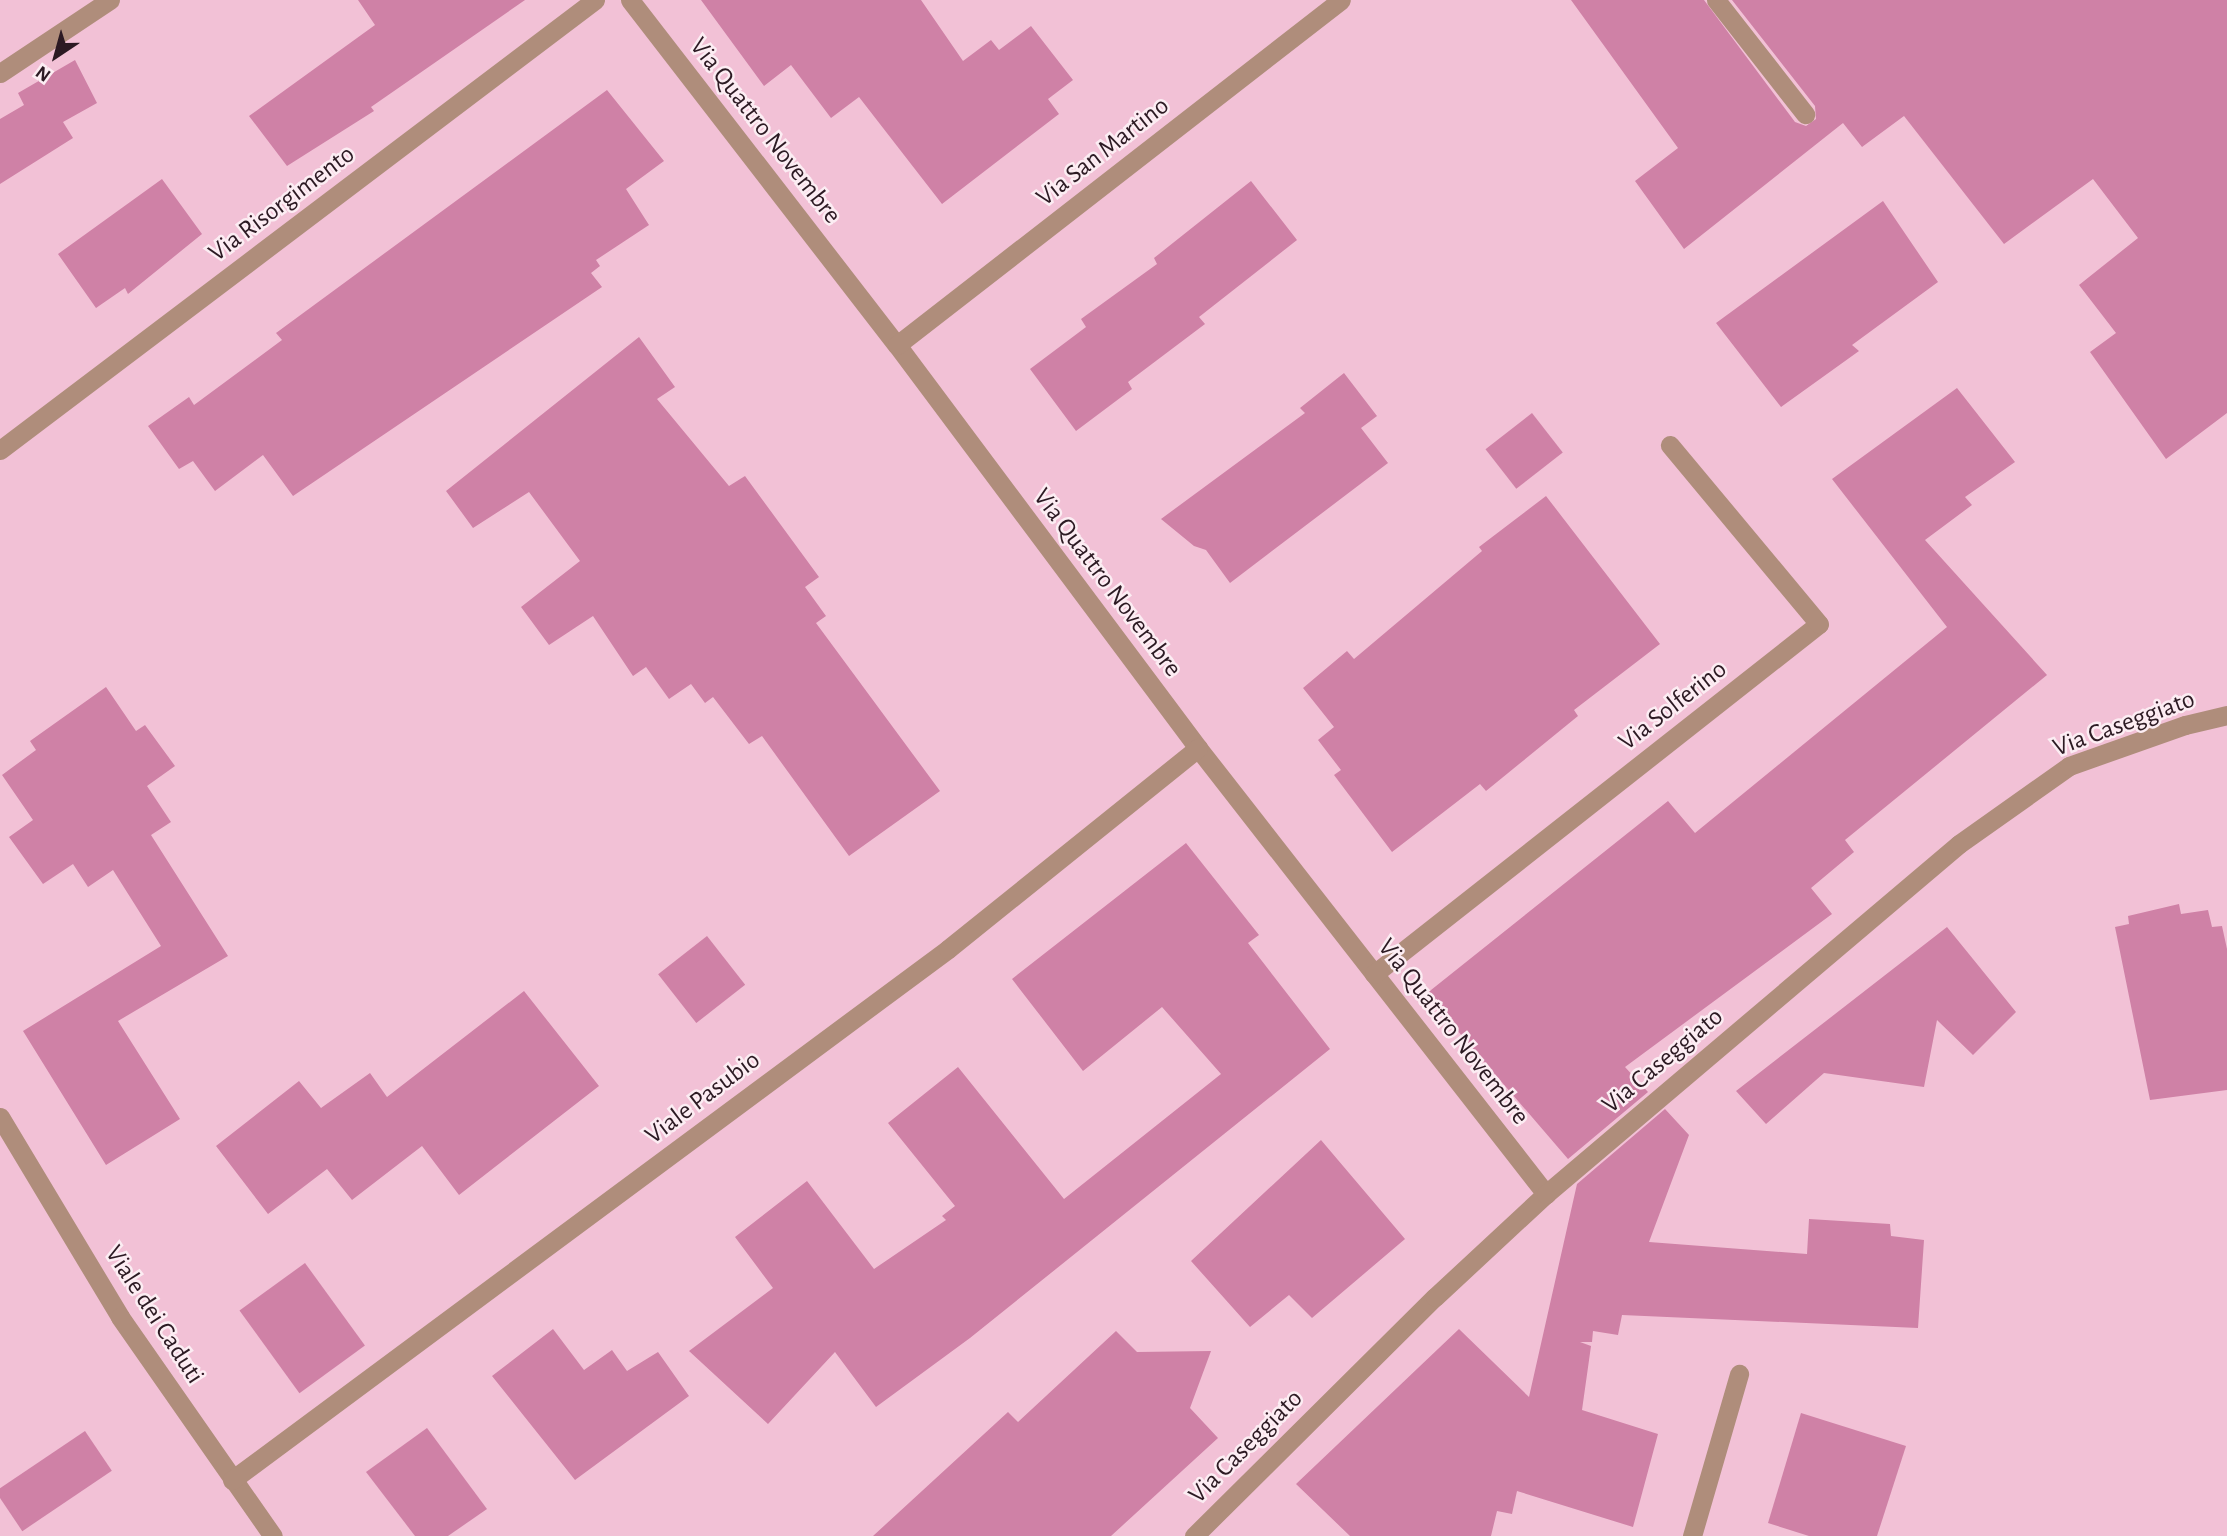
<!DOCTYPE html>
<html>
<head>
<meta charset="utf-8">
<style>
	body { margin:0 }
	#map { position:relative; width:2227px; height:1536px; overflow:hidden; background:#f2c1d6; font-family:"Alegreya Sans",sans-serif }
	div>[style] { position:absolute }
	.building>* { inset:0; background:#cf81a6; transform-origin:0 0 }
	.minor>* { height:19px; margin:-9.5px; padding:0 9.5px; transform-origin:9.5px; border-radius:9.5px; background:#af8d7b }
	.tertiary>* { height:19px; margin:-9.5px; padding:0 9.5px; transform-origin:9.5px; border-radius:9.5px; background:#af8d7b }
	span { translate:-50% -50%; white-space:nowrap; text-align:center; line-height:1.15; -webkit-text-stroke:5px #fcedf3; paint-order:stroke }
	.street-label { font-size:26px; color:#2c1a23 }
	.north { position:absolute; left:21px; top:21px; width:70px; height:70px; -webkit-text-stroke:5px #fcedf3; paint-order:stroke; rotate:216deg; font-size:19px; font-weight:700; line-height:28px; text-align:center; color:#2c1a23 }
	.north::after { content:''; display:block; margin:auto; width:24px; height:32px; background:#2c1a23; clip-path:polygon(50% 0,100% 100%,50% 72%,0 100%) }
</style>
</head>
<body>
<div id="map">
	<div class="building">
		<div style="clip-path:polygon(358px 0,525px 0,371px 107px,374px 111px,287px 166px,249px 116px,375px 25px)"></div>
		<div style="clip-path:polygon(701px 0,921px 0,963px 61px,991px 40px,999px 50px,1031px 26px,1073px 80px,1048px 99px,1059px 114px,942px 204px,859px 97px,831px 118px,791px 65px,764px 86px)"></div>
		<div style="clip-path:polygon(1571px 0,1704px 0,1795px 122px,1806px 126px,1816px 119px,1815px 106px,1732px 0,2227px 0,2227px 413px,2166px 459px,2090px 352px,2116px 333px,2079px 285px,2138px 238px,2093px 179px,2004px 244px,1904px 116px,1862px 147px,1843px 123px,1684px 249px,1635px 181px,1678px 148px)"></div>
		<div style="clip-path:polygon(75px 60px,97px 103px,63px 122px,73px 138px,0 184px,0 119px,24px 105px,18px 93px)"></div>
		<div style="clip-path:polygon(607px 90px,664px 161px,626px 189px,649px 225px,596px 260px,600px 266px,591px 273px,602px 287px,293px 496px,263px 455px,215px 491px,193px 461px,179px 469px,148px 426px,189px 397px,194px 405px,282px 340px,276px 333px)"></div>
		<div style="clip-path:polygon(162px 179px,202px 234px,128px 294px,125px 288px,96px 308px,58px 254px)"></div>
		<div style="clip-path:polygon(1251px 181px,1297px 240px,1199px 317px,1205px 324px,1128px 382px,1132px 389px,1076px 431px,1030px 369px,1086px 327px,1081px 319px,1157px 264px,1154px 258px)"></div>
		<div style="clip-path:polygon(1883px 201px,1938px 282px,1852px 345px,1859px 351px,1781px 407px,1716px 323px)"></div>
		<div style="clip-path:polygon(639px 337px,675px 387px,657px 399px,729px 486px,745px 476px,819px 577px,805px 587px,826px 616px,816px 623px,940px 791px,849px 856px,762px 736px,749px 744px,713px 697px,705px 703px,691px 684px,669px 699px,646px 667px,633px 676px,593px 616px,549px 645px,521px 607px,580px 561px,529px 492px,473px 528px,446px 491px)"></div>
		<div style="clip-path:polygon(1344px 373px,1377px 416px,1361px 428px,1388px 463px,1230px 583px,1206px 550px,1194px 546px,1161px 519px,1305px 413px,1300px 408px)"></div>
		<div style="clip-path:polygon(1957px 388px,2015px 462px,1965px 497px,1972px 505px,1925px 540px,2047px 675px,1845px 840px,1854px 852px,1811px 888px,1832px 914px,1625px 1067px,1648px 1092px,1568px 1159px,1426px 994px,1668px 801px,1695px 833px,1947px 627px,1832px 479px)"></div>
		<div style="left:1532px;top:413px;width:50px;height:59px;rotate:52deg"></div>
		<div style="clip-path:polygon(1546px 496px,1660px 644px,1574px 710px,1578px 716px,1486px 791px,1480px 784px,1392px 852px,1334px 775px,1341px 770px,1318px 740px,1334px 727px,1303px 688px,1347px 651px,1354px 659px,1482px 551px,1479px 547px)"></div>
		<div style="clip-path:polygon(106px 687px,136px 731px,145px 725px,175px 766px,147px 786px,171px 822px,151px 835px,228px 956px,118px 1021px,180px 1119px,106px 1165px,23px 1031px,161px 946px,113px 870px,88px 887px,73px 864px,43px 884px,9px 837px,33px 820px,2px 775px,36px 750px,30px 741px)"></div>
		<div style="clip-path:polygon(1186px 843px,1259px 935px,1248px 943px,1330px 1049px,970px 1338px,876px 1407px,835px 1352px,768px 1424px,689px 1351px,773px 1288px,735px 1237px,807px 1181px,874px 1269px,946px 1220px,942px 1216px,955px 1206px,888px 1123px,958px 1067px,1064px 1199px,1221px 1074px,1162px 1007px,1083px 1071px,1012px 979px)"></div>
		<div style="clip-path:polygon(2179px 904px,2181px 914px,2208px 910px,2212px 927px,2222px 926px,2227px 949px,2227px 1090px,2150px 1100px,2115px 927px,2129px 924px,2128px 916px)"></div>
		<div style="clip-path:polygon(1947px 927px,2016px 1012px,1973px 1055px,1937px 1020px,1924px 1087px,1824px 1073px,1766px 1124px,1736px 1091px)"></div>
		<div style="left:707px;top:936px;width:62px;height:62px;rotate:52deg"></div>
		<div style="clip-path:polygon(524px 991px,599px 1086px,459px 1195px,422px 1146px,352px 1200px,327px 1169px,268px 1214px,216px 1146px,299px 1081px,321px 1108px,370px 1073px,387px 1097px)"></div>
		<div style="clip-path:polygon(1665px 1109px,1689px 1135px,1649px 1242px,1807px 1254px,1809px 1219px,1890px 1224px,1891px 1236px,1924px 1240px,1918px 1328px,1622px 1315px,1618px 1335px,1593px 1331px,1592px 1342px,1580px 1342px,1591px 1346px,1582px 1410px,1658px 1434px,1633px 1527px,1517px 1491px,1512px 1514px,1497px 1511px,1491px 1536px,1350px 1536px,1296px 1484px,1459px 1329px,1529px 1397px,1577px 1184px)"></div>
		<div style="clip-path:polygon(1321px 1140px,1405px 1239px,1312px 1318px,1289px 1295px,1250px 1327px,1191px 1261px)"></div>
		<div style="left:305px;top:1263px;width:102px;height:81px;rotate:54deg"></div>
		<div style="clip-path:polygon(553px 1329px,584px 1370px,612px 1350px,627px 1371px,658px 1352px,689px 1396px,575px 1480px,492px 1376px)"></div>
		<div style="clip-path:polygon(1116px 1331px,1137px 1352px,1211px 1351px,1190px 1408px,1218px 1438px,1111px 1536px,873px 1536px,1008px 1412px,1018px 1422px)"></div>
		<div style="clip-path:polygon(1801px 1413px,1906px 1446px,1877px 1536px,1809px 1536px,1768px 1523px)"></div>
		<div style="clip-path:polygon(427px 1428px,487px 1509px,448px 1536px,415px 1536px,366px 1472px)"></div>
		<div style="left:85px;top:1431px;width:48px;height:108px;rotate:56deg"></div>
	</div>
	<div class="minor">
		<div style="left:630px;top:0;width:436px;rotate:52.3deg"></div>
		<div style="left:897px;top:345px;width:503px;rotate:53.24deg"></div>
		<div style="left:1198px;top:748px;width:566px;rotate:52.04deg"></div>
		<div style="left:1716px;top:0;width:145px;rotate:52deg"></div>
		<div style="left:0;top:73px;width:132px;rotate:-33.6deg"></div>
		<div style="left:897px;top:345px;width:562px;rotate:-37.85deg"></div>
		<div style="left:0;top:450px;width:746px;rotate:-37.1deg"></div>
		<div style="left:1374px;top:974px;width:566px;rotate:-38.19deg"></div>
		<div style="left:1819px;top:624px;width:233px;rotate:-129.8deg"></div>
		<div style="left:0;top:1117px;width:233px;rotate:59deg"></div>
		<div style="left:120px;top:1317px;width:267px;rotate:55.1deg"></div>
		<div style="left:232px;top:1480px;width:891px;rotate:-36.56deg"></div>
		<div style="left:948px;top:949px;width:321px;rotate:-38.8deg"></div>
		<div style="left:1692px;top:1536px;width:169px;rotate:-73.8deg"></div>
	</div>
	<div class="tertiary">
		<div style="left:1194px;top:1536px;width:339px;rotate:-44.8deg"></div>
		<div style="left:1435px;top:1297px;width:151px;rotate:-42.9deg"></div>
		<div style="left:1546px;top:1194px;width:541px;rotate:-40.28deg"></div>
		<div style="left:1959px;top:844px;width:135px;rotate:-35.3deg"></div>
		<div style="left:2069px;top:766px;width:123px;rotate:-19.5deg"></div>
		<div style="left:2185px;top:725px;width:43px;rotate:-13.4deg"></div>
	</div>
	<div class="street-label">
		<span style="left:765px;top:131px;rotate:52deg">Via Quattro Novembre</span>
		<span style="left:1103px;top:152px;rotate:-38deg">Via San Martino</span>
		<span style="left:282px;top:204px;rotate:-37deg">Via Risorgimento</span>
		<span style="left:1107px;top:583px;rotate:53deg">Via Quattro Novembre</span>
		<span style="left:1673px;top:706px;rotate:-38deg">Via Solferino</span>
		<span style="left:2124px;top:724px;rotate:-20deg">Via Caseggiato</span>
		<span style="left:1453px;top:1032px;rotate:52deg">Via Quattro Novembre</span>
		<span style="left:1663px;top:1061px;rotate:-40deg">Via Caseggiato</span>
		<span style="left:703px;top:1098px;rotate:-37deg">Viale Pasubio</span>
		<span style="left:154px;top:1315px;rotate:57deg">Viale dei Caduti</span>
		<span style="left:1246px;top:1447px;rotate:-45deg">Via Caseggiato</span>
	</div>
	<div class="north">N</div>
</div>
</body>
</html>
